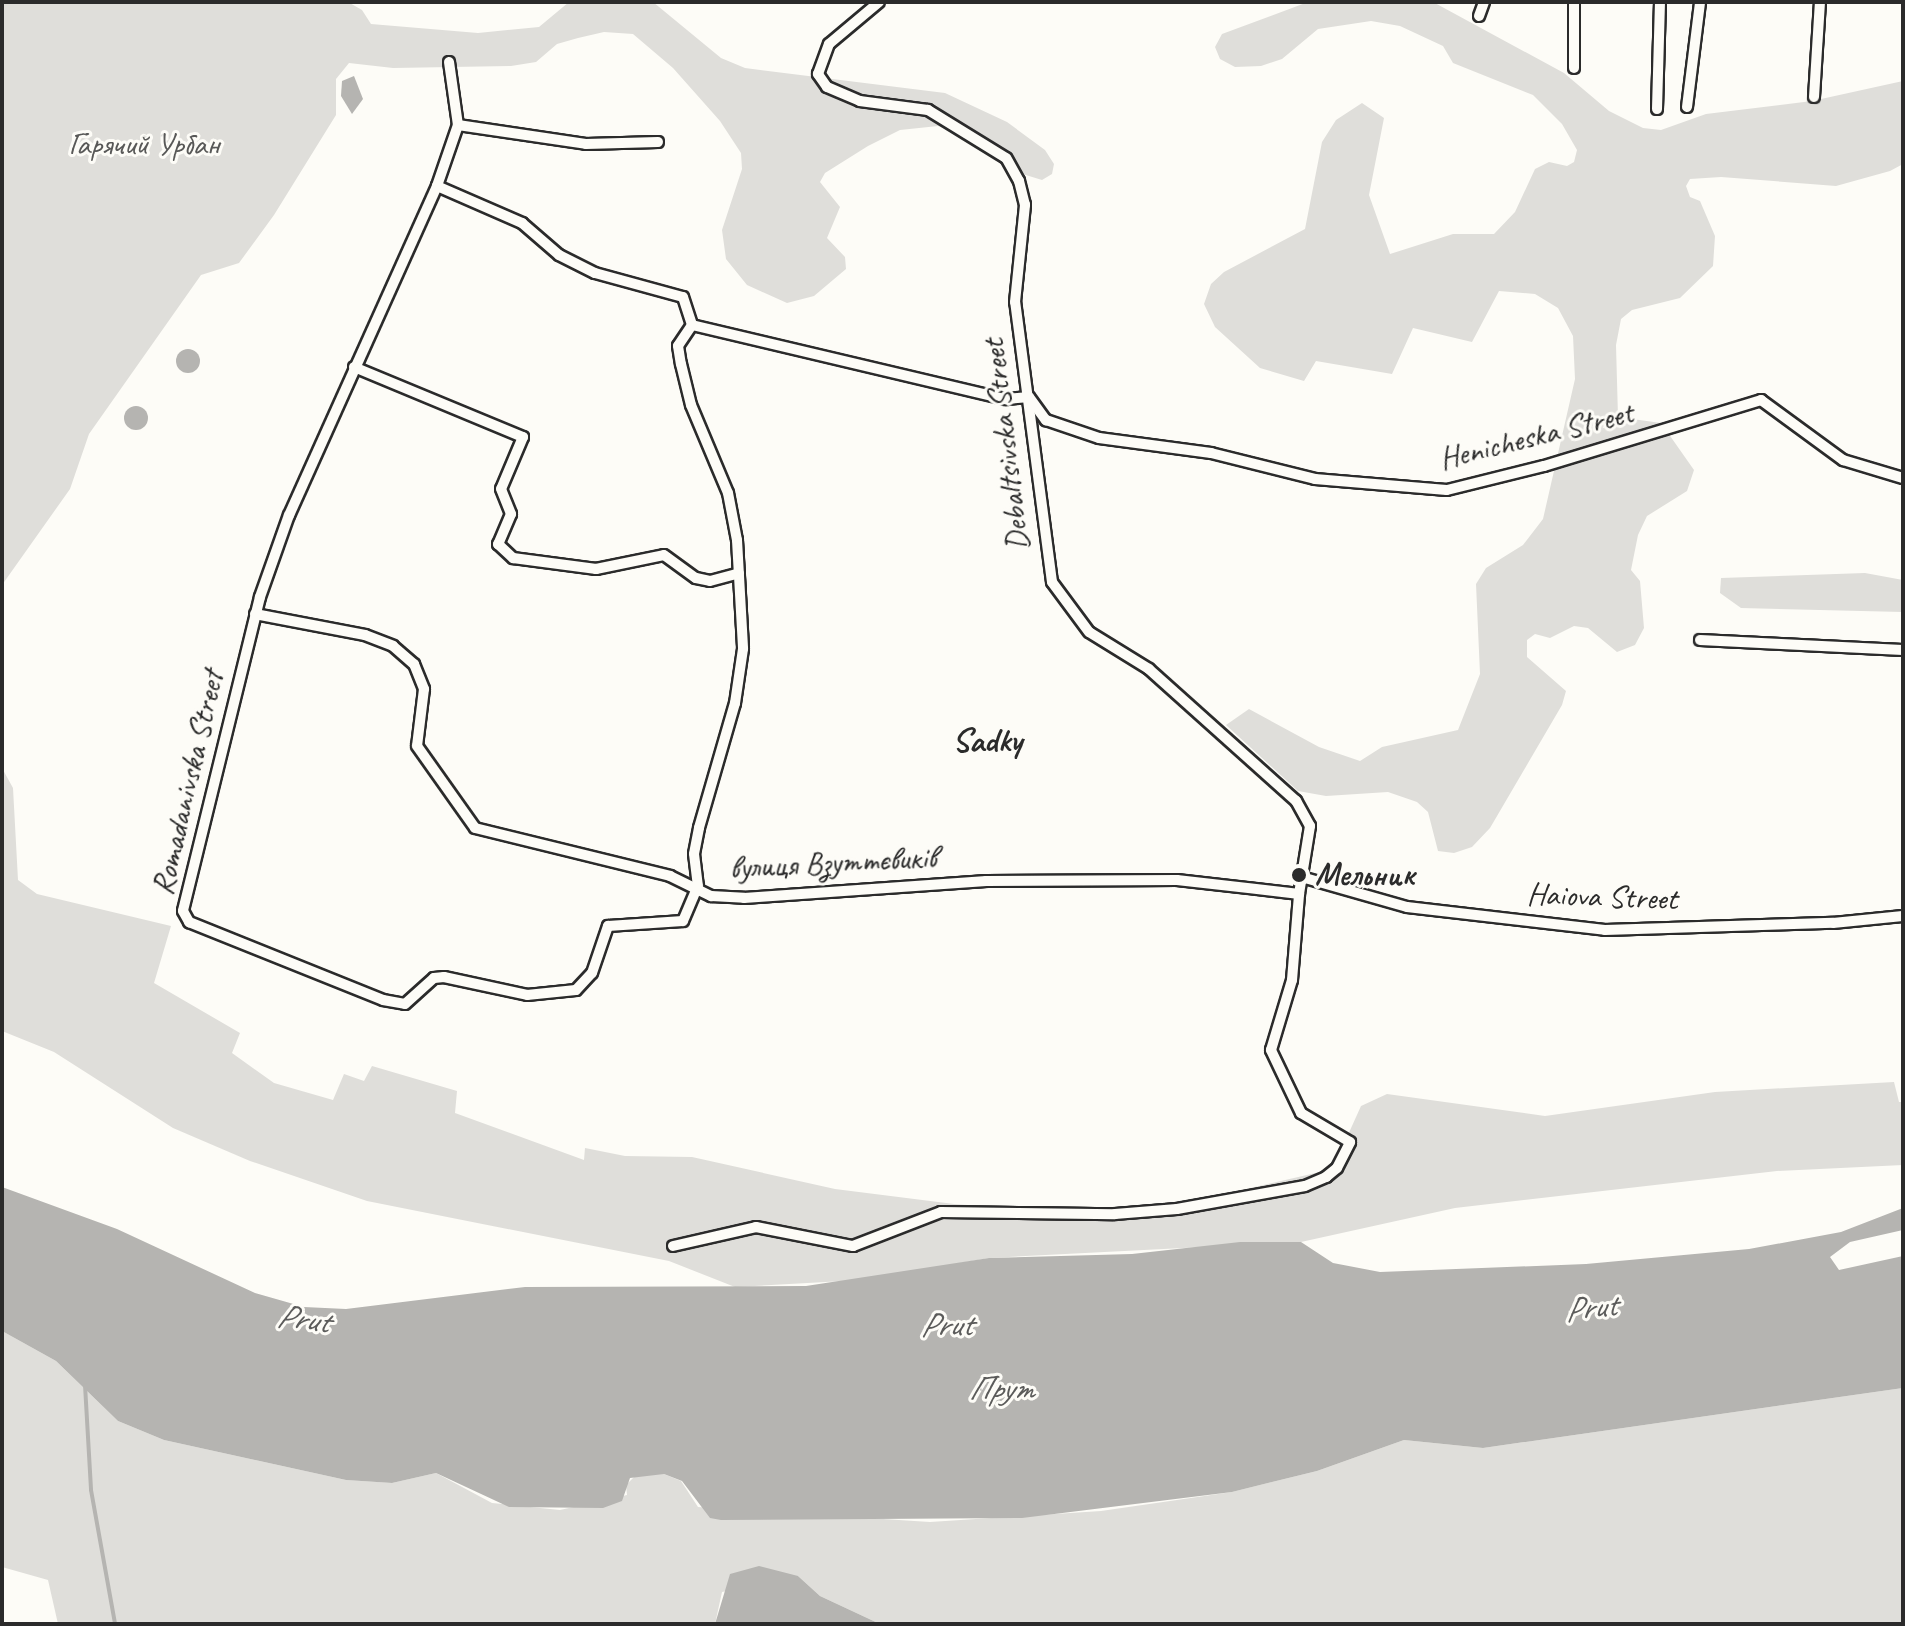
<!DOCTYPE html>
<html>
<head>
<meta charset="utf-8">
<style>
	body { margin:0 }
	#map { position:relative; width:1905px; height:1626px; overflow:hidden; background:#fdfcf7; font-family:Caveat,sans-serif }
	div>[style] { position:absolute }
	.green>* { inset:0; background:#dfdeda }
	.water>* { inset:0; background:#b5b4b1 }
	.round { border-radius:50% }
	.stream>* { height:4px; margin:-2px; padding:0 2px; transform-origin:2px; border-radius:2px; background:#b5b4b1 }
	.roads { filter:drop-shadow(2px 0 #2b2b2b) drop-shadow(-2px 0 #2b2b2b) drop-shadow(0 2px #2b2b2b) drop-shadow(0 -2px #2b2b2b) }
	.minor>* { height:10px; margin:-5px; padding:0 5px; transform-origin:5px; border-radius:5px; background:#fdfcf7 }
	.dots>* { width:22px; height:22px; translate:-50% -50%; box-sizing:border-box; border:4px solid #fdfcf7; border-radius:50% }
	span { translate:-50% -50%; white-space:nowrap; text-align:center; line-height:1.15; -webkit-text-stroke:6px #fdfcf7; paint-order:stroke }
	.park-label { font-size:32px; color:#585857 }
	.street-label { font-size:32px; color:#2b2b2b }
	.poi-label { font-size:32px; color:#2b2b2b; font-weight:700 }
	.left { translate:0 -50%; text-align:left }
	.neighbourhood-label { font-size:34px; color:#2b2b2b; font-weight:700 }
	.water-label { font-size:34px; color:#5b5b5a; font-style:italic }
	.frame { position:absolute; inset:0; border:4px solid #2b2b2b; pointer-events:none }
</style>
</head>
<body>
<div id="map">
	<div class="green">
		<div style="clip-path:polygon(2px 2px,348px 2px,362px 10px,371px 24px,478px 33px,539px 27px,569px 2px,653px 2px,721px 58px,745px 68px,945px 93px,1007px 122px,1045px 150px,1054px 164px,1052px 174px,1042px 180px,1010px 170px,976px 140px,938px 126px,900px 130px,868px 146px,825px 173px,820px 182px,840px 207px,827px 238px,845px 257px,846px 269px,814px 296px,787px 303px,747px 285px,726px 259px,722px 230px,742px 169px,741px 153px,720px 121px,673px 68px,633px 34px,604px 32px,578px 38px,557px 44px,536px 62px,511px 66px,393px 68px,349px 63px,336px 79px,336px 115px,274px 215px,239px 263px,201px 275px,89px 434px,70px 489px,2px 585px)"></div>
		<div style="clip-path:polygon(1308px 2px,1433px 2px,1564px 73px,1609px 111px,1643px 128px,1661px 130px,1706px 114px,1812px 101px,1903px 81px,1903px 164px,1890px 171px,1836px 186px,1721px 177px,1690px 179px,1686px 186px,1690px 197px,1700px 201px,1715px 236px,1713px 266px,1680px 298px,1632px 310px,1621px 319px,1616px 345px,1618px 417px,1661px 423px,1694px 470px,1687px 491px,1647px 516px,1638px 535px,1631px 570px,1640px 581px,1644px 628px,1635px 645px,1617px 652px,1588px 628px,1574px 626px,1550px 638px,1535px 634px,1527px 640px,1527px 657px,1566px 691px,1562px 705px,1490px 828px,1472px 847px,1454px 853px,1438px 851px,1428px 812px,1417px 802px,1388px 792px,1326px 796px,1298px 791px,1226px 725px,1249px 709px,1319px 747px,1360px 761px,1382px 747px,1458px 730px,1480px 674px,1476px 584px,1486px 568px,1523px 545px,1543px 519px,1575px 379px,1573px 336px,1558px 308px,1535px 294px,1499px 291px,1472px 342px,1413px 328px,1392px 374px,1316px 361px,1304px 381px,1260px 368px,1215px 327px,1204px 304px,1211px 284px,1224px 272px,1305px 229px,1322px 142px,1336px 120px,1362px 103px,1384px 118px,1369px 195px,1390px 254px,1453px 234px,1494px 234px,1515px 212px,1535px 169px,1549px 162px,1567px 166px,1574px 162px,1577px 150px,1562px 124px,1533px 95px,1453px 63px,1443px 46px,1400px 26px,1371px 21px,1318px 29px,1282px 59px,1261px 66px,1235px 67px,1220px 59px,1215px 47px,1222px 34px)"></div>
		<div style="clip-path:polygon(1865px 573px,1903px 580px,1903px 612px,1741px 608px,1720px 593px,1721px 578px)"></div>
		<div style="clip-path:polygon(2px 768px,13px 788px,18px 880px,37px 894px,171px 926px,154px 983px,240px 1033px,232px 1053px,274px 1083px,333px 1100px,344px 1074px,364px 1081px,372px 1066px,457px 1091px,455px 1113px,584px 1160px,585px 1148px,625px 1156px,692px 1157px,835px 1189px,954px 1204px,1065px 1212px,1173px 1206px,1320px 1172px,1338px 1157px,1361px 1106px,1387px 1094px,1545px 1116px,1715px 1092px,1894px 1082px,1899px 1102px,1903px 1102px,1903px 1165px,1777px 1171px,1455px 1208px,1301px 1242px,989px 1258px,862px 1280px,735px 1287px,669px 1261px,367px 1201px,250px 1161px,173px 1128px,54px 1052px,2px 1031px)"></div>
		<div style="clip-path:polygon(2px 1331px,56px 1361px,118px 1421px,164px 1440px,346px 1480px,392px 1483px,436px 1473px,492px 1503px,560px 1510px,627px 1495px,626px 1485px,637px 1474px,664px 1474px,681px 1481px,698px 1507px,930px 1522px,1101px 1511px,1232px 1492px,1317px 1471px,1404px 1440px,1483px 1448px,1903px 1388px,1903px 1624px,880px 1624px,820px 1596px,798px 1576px,722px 1592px,715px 1624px,58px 1624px,48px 1580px,2px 1567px)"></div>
	</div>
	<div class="water">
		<div style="clip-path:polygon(354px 76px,363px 99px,352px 114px,341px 96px,342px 81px)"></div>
		<div class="round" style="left:176px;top:349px;width:24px;height:24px"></div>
		<div class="round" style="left:124px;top:406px;width:24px;height:24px"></div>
		<div style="clip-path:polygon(2px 1187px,117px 1229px,255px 1293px,304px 1307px,346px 1309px,525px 1287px,806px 1286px,989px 1258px,1132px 1254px,1240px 1242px,1301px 1242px,1333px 1263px,1380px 1272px,1586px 1264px,1749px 1249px,1841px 1232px,1903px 1208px,1903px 1230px,1850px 1242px,1830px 1257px,1839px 1270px,1903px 1256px,1903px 1388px,1483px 1448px,1404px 1440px,1317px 1471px,1232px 1492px,1022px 1518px,721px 1520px,710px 1518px,682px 1481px,664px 1474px,630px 1478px,622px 1501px,603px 1508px,509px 1507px,436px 1473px,392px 1483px,346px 1480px,164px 1440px,118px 1421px,56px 1361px,2px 1331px)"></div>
		<div style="clip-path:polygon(759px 1566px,798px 1576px,820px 1596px,880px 1624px,715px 1624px,730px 1574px)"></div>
	</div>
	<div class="stream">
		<div style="left:85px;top:1385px;width:105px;rotate:86.7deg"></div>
		<div style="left:91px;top:1490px;width:136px;rotate:79.8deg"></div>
	</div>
	<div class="roads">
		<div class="minor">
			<div style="left:1479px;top:16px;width:15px;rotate:-70deg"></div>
			<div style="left:449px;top:62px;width:64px;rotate:81.9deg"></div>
			<div style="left:458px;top:125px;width:65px;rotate:109deg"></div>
			<div style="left:437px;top:186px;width:361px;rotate:114.2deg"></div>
			<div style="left:289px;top:515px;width:87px;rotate:109.5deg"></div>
			<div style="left:260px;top:597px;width:323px;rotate:103.8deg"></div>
			<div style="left:183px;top:911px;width:13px;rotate:61deg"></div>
			<div style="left:189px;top:922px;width:209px;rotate:21.9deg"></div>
			<div style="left:383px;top:1000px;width:22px;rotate:10deg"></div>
			<div style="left:405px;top:1004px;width:39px;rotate:-42deg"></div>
			<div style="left:434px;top:978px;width:10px;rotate:-6deg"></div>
			<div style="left:444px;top:977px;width:85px;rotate:12.2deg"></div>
			<div style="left:527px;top:995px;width:49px;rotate:-5.8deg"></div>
			<div style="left:576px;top:990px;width:23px;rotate:-47deg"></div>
			<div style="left:592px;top:973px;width:50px;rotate:-71.2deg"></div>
			<div style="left:608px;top:926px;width:75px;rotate:-3.8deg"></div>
			<div style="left:683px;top:921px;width:38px;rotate:-67deg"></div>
			<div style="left:1574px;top:68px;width:66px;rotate:-90deg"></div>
			<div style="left:1814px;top:97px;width:95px;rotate:-86.4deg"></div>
			<div style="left:1687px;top:107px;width:106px;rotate:-82.9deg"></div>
			<div style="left:1657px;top:109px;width:107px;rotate:-88.4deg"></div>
			<div style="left:458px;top:125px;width:129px;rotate:8.4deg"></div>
			<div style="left:586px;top:144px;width:72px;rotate:-1.6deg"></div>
			<div style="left:437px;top:186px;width:93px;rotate:23.5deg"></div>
			<div style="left:522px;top:223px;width:49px;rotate:40.9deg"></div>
			<div style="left:559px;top:255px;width:40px;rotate:26.6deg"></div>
			<div style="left:595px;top:273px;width:91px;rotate:15.3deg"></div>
			<div style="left:683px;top:297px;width:29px;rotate:72deg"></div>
			<div style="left:692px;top:325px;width:323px;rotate:13.3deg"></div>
			<div style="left:1006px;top:399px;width:23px;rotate:-5deg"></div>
			<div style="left:1029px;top:397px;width:29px;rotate:54deg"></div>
			<div style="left:1046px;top:420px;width:56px;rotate:18.8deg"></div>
			<div style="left:1099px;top:438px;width:113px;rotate:7.6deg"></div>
			<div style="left:1211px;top:453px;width:107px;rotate:14deg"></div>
			<div style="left:1315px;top:479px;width:132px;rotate:4.8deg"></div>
			<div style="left:1447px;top:490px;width:100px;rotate:-13.9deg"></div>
			<div style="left:1544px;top:466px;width:227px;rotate:-16.9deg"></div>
			<div style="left:1761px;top:400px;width:102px;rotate:36.2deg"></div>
			<div style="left:1843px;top:460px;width:63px;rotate:16.7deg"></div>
			<div style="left:692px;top:325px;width:25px;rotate:124deg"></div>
			<div style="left:678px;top:346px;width:18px;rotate:81deg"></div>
			<div style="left:681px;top:364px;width:42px;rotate:76.3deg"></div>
			<div style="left:691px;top:405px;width:95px;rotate:67.2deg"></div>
			<div style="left:728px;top:493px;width:48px;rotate:79.2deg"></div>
			<div style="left:737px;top:540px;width:109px;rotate:86.8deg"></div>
			<div style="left:743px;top:649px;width:55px;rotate:98.4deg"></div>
			<div style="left:735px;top:703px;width:130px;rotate:106.1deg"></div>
			<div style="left:699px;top:828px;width:26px;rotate:101deg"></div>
			<div style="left:694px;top:854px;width:32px;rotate:83deg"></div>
			<div style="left:354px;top:367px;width:183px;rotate:22.5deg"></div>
			<div style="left:523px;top:437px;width:56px;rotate:112.9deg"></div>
			<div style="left:501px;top:489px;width:27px;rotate:68deg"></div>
			<div style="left:511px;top:514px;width:33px;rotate:113deg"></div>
			<div style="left:498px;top:544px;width:21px;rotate:43deg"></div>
			<div style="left:513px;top:558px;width:84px;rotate:7.5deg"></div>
			<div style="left:596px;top:569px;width:69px;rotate:-11.6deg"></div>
			<div style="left:664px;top:555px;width:39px;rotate:36deg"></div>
			<div style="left:696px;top:578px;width:14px;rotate:12deg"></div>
			<div style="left:710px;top:581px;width:30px;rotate:-15deg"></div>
			<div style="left:255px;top:614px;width:112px;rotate:10.8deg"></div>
			<div style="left:365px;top:635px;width:30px;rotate:21deg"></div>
			<div style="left:393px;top:646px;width:28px;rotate:41deg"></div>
			<div style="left:414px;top:664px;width:27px;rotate:68deg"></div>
			<div style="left:424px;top:689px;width:57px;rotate:97deg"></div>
			<div style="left:417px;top:746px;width:100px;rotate:54.7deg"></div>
			<div style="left:475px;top:828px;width:201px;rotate:13.8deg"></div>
			<div style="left:670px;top:876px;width:46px;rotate:26deg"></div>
			<div style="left:711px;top:896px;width:33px;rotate:3deg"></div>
			<div style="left:744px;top:898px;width:243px;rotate:-4deg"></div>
			<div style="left:986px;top:881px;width:191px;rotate:-0.3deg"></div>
			<div style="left:1177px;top:880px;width:123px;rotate:6.5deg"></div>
			<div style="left:1299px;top:894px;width:69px;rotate:-80.8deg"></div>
			<div style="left:1310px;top:826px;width:29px;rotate:-119deg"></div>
			<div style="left:1296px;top:801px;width:198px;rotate:-138.1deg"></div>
			<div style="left:1149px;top:669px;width:70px;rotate:-148.3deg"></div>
			<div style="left:1089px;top:632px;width:62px;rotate:-126.5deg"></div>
			<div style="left:1052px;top:582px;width:282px;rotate:-97.5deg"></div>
			<div style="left:1015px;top:302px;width:98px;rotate:-84.1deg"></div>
			<div style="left:1025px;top:205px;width:25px;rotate:-104deg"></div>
			<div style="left:1019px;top:181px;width:26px;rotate:-119deg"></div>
			<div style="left:1006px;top:158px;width:92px;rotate:-148.4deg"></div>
			<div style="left:928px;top:110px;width:69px;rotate:-172.5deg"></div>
			<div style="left:860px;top:101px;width:36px;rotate:-157deg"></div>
			<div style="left:827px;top:87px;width:16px;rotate:-125deg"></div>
			<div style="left:818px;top:74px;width:32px;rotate:-70deg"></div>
			<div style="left:829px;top:44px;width:65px;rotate:-40deg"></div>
			<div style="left:1700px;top:640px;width:203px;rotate:2.8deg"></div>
			<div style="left:1305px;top:878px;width:106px;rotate:15.9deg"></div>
			<div style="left:1407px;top:907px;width:199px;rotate:6.6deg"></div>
			<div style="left:1605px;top:930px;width:228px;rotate:-1.8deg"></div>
			<div style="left:1833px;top:923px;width:70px;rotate:-5.7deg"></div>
			<div style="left:673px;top:1246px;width:85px;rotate:-12.9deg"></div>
			<div style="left:756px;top:1227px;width:99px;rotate:11.1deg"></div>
			<div style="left:853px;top:1246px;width:94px;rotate:-21.1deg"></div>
			<div style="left:941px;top:1212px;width:174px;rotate:0.7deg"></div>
			<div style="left:1115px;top:1214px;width:62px;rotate:-4.6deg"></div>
			<div style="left:1177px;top:1209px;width:130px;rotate:-10.2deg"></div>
			<div style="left:1305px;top:1186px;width:23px;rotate:-23deg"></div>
			<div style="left:1326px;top:1177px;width:14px;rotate:-39deg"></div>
			<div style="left:1337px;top:1168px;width:29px;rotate:-63deg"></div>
			<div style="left:1350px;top:1142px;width:57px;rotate:-149.4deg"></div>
			<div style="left:1301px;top:1113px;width:70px;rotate:-115.5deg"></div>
			<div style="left:1271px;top:1050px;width:73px;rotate:-73.3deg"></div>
			<div style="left:1292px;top:980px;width:86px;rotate:-85.3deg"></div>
		</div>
	</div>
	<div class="dots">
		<div style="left:1299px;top:875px;background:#2b2b2b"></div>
	</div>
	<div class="park-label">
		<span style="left:144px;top:144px">Гарячий Урбан</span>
	</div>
	<div class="street-label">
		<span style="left:1536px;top:436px;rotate:-14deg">Henicheska Street</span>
		<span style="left:1006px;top:445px;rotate:-97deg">Debaltsivska Street</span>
		<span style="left:188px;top:783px;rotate:-77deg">Romadanivska Street</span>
		<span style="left:833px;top:863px;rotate:-3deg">вулиця Взуттєвиків</span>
		<span style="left:1602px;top:897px;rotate:2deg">Haiova Street</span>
	</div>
	<div class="poi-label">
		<span class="left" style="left:1315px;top:875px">Мельник</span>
	</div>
	<div class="neighbourhood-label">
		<span style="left:987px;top:740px">Sadky</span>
	</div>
	<div class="water-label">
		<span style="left:1590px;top:1307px;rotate:-7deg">Prut</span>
		<span style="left:303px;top:1318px;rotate:7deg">Prut</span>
		<span style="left:946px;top:1324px;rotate:-1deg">Prut</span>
		<span style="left:1001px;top:1388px">Прут</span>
	</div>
	<div class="frame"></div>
</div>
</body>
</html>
